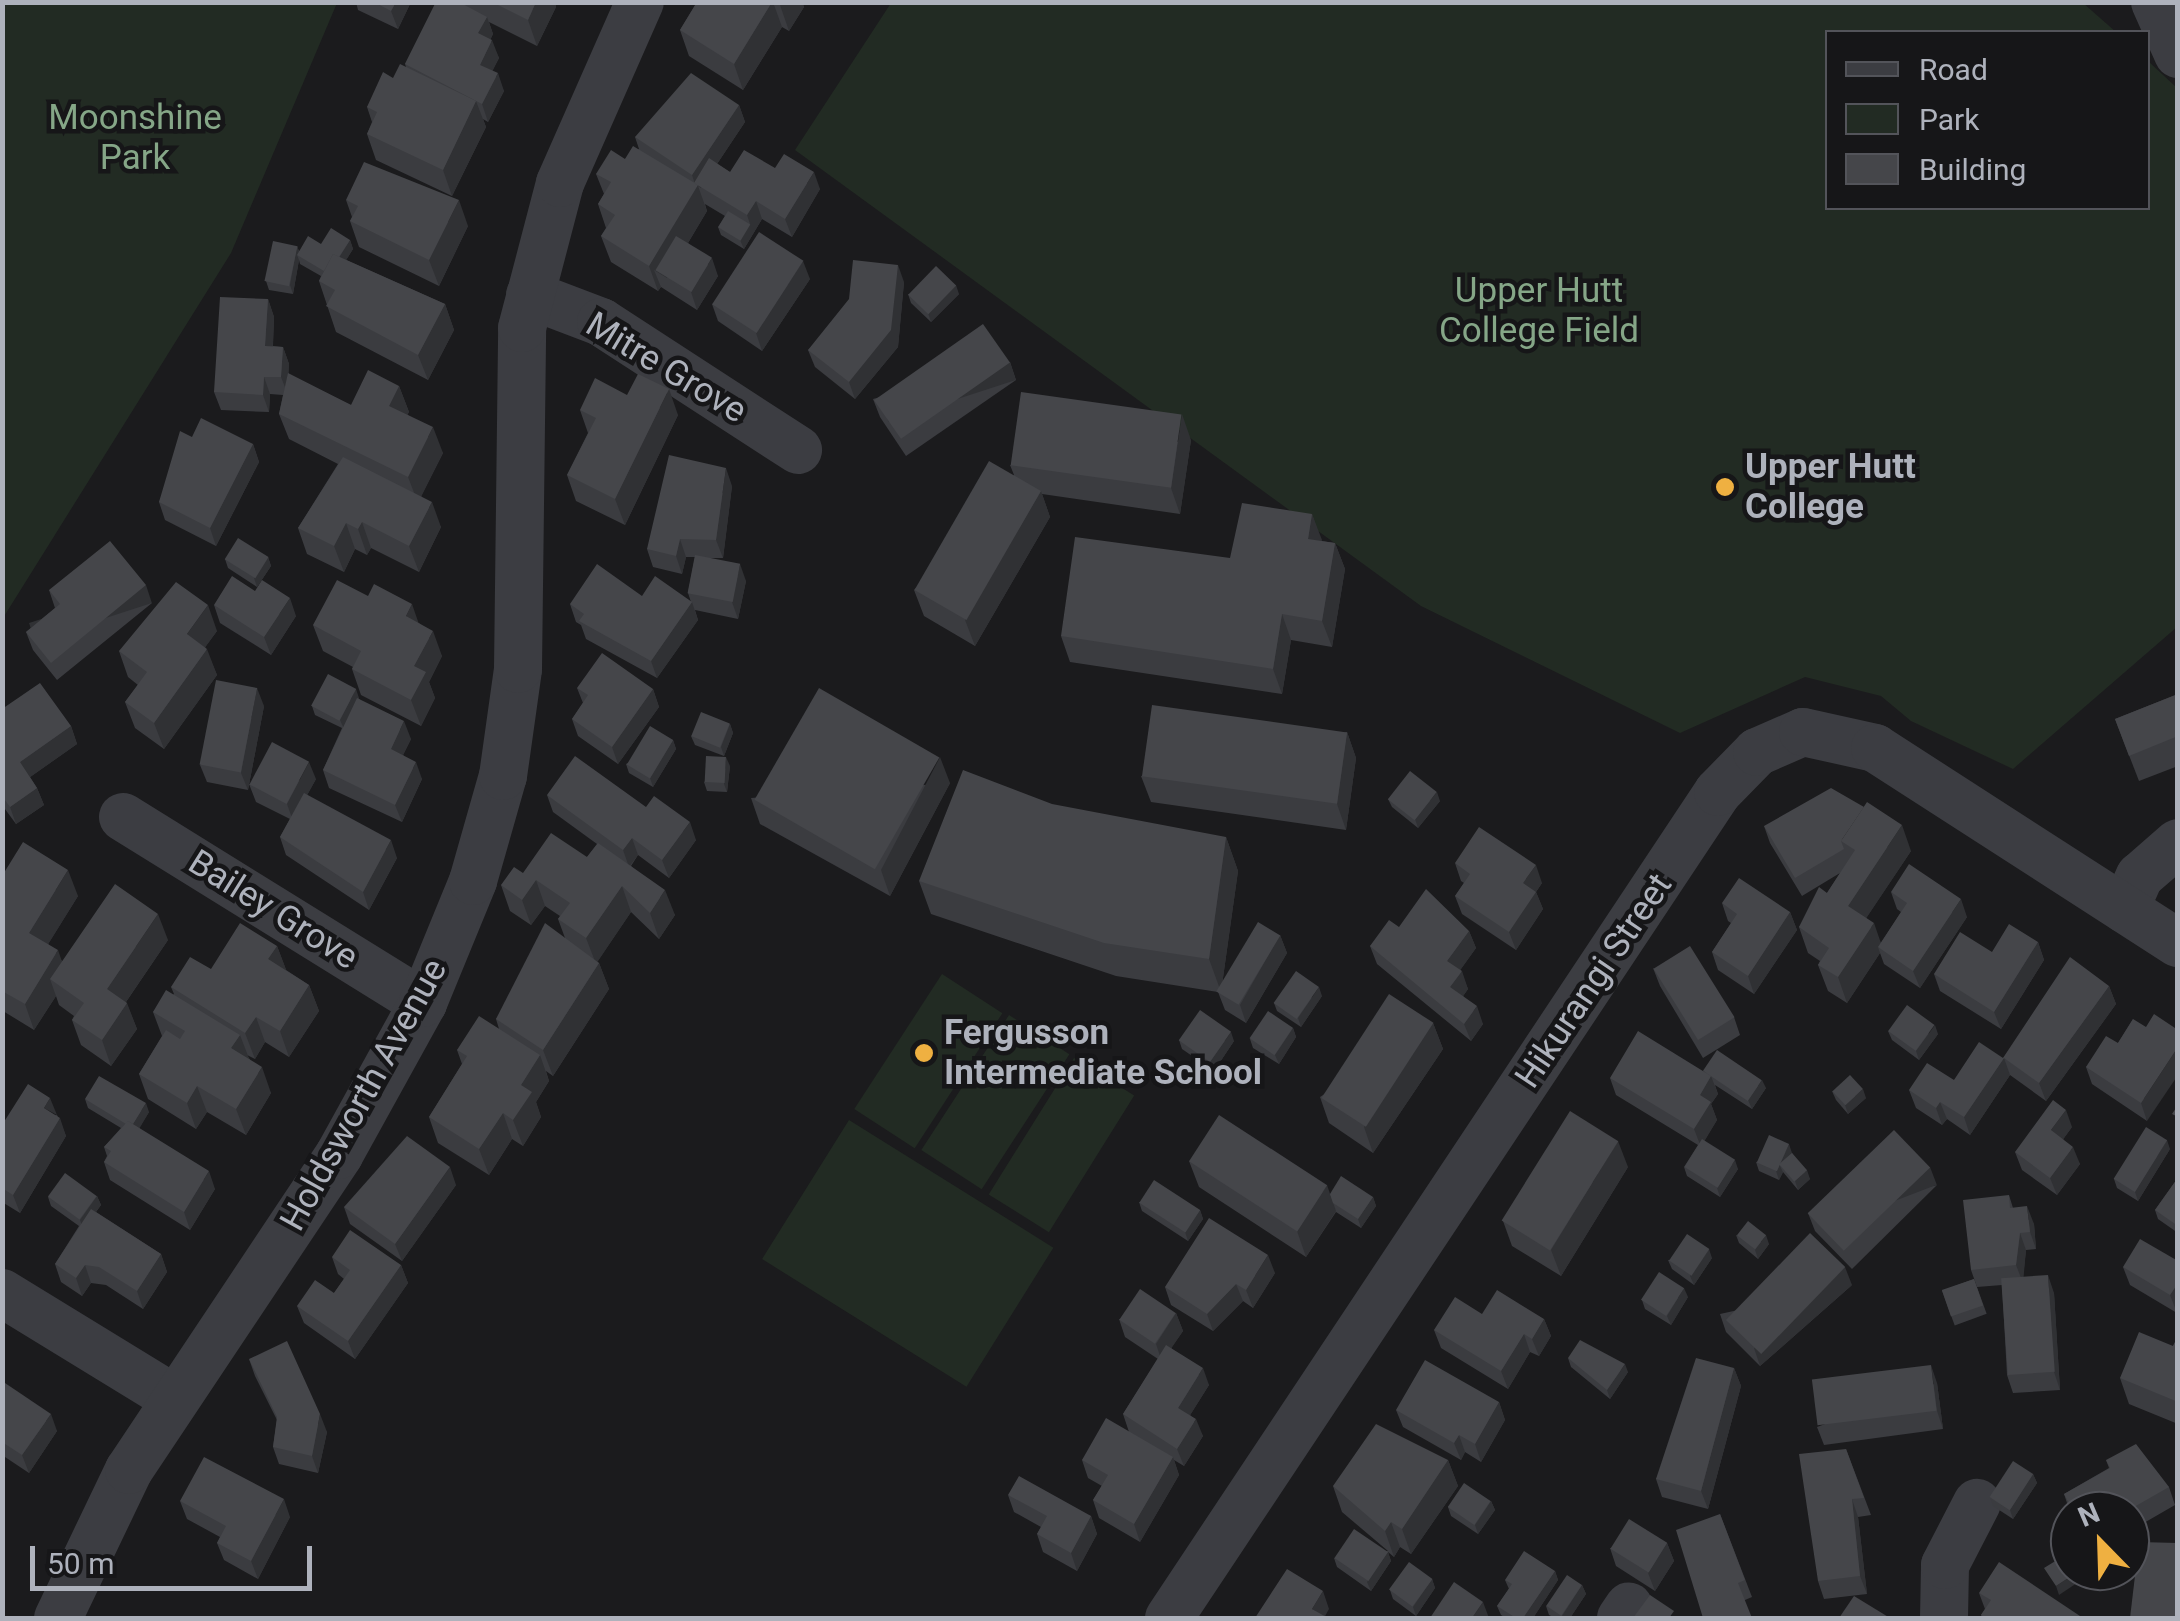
<!DOCTYPE html>
<html>
<head>
<meta charset="utf-8">
<style>
	body { margin:0 }
	#map { position:relative; width:2180px; height:1621px; overflow:hidden; background:#1b1b1d; font-family:Roboto,sans-serif }
	div>[style] { position:absolute }
	.green>* { inset:0; background:#222b23; transform-origin:0 0 }
	.minor>* { height:48px; margin:-24px; padding:0 24px; transform-origin:24px; border-radius:24px; background:#3c3d42 }
	.wall>* { inset:0; background:#3b3c40; transform-origin:0 0 }
	.shaded-wall>* { inset:0; background:#303134; transform-origin:0 0 }
	.building>* { inset:0; background:#45464a; transform-origin:0 0 }
	.dots>* { width:28px; height:28px; translate:-50% -50%; box-sizing:border-box; border:5px solid #161618; border-radius:50% }
	span { translate:-50% -50%; white-space:nowrap; text-align:center; line-height:1.15; -webkit-text-stroke:9px #161618; paint-order:stroke }
	.park-label { font-size:35px; color:#85a687 }
	.street-label { font-size:35px; color:#aeb2bc }
	.poi-label { font-size:35px; color:#aeb2bc; font-weight:700 }
	.left { translate:0 -50%; text-align:left }
	.frame { position:absolute; inset:0; border:5px solid #aeb2bc; pointer-events:none }
	.legend { position:absolute; left:1825px; top:30px; width:325px; height:180px; box-sizing:border-box; background:#161618; border:2px solid #53545a; margin:0; padding:12px 18px; list-style:none; font-size:30px; color:#aeb2bc }
	.legend li { display:flex; align-items:center; gap:20px; height:50px }
	.legend b { width:50px; border:2px solid #53545a }
	.north { position:absolute; left:2050px; top:1491px; width:100px; height:100px; box-sizing:border-box; background:#161618; border:2px solid #53545a; border-radius:50%; rotate:337deg; font-size:28px; font-weight:700; line-height:40px; text-align:center; color:#aeb2bc }
	.north::after { content:''; display:block; margin:auto; width:35px; height:45px; background:#efb041; clip-path:polygon(50% 0,100% 100%,50% 72%,0 100%) }
	.scale { position:absolute; left:30px; top:1546px; width:282px; height:45px; box-sizing:border-box; border:5px solid #aeb2bc; border-top:0; padding-left:12px; font-size:30px; line-height:35px; white-space:nowrap; color:#aeb2bc; -webkit-text-stroke:8px #161618; paint-order:stroke }
</style>
</head>
<body>
<div id="map">
	<div class="green">
		<div style="clip-path:polygon(3px 2px,337px 3px,231px 253px,3px 618px)"></div>
		<div style="clip-path:polygon(891px 3px,2083px 3px,2116px 32px,1828px 32px,1828px 208px,2148px 208px,2148px 61px,2177px 88px,2177px 627px,2013px 769px,1911px 721px,1881px 696px,1805px 677px,1680px 733px,1421px 606px,795px 150px)"></div>
		<div style="left:942px;top:974px;width:72px;height:161px;rotate:33deg"></div>
		<div style="left:1009px;top:1015px;width:72px;height:161px;rotate:33deg"></div>
		<div style="left:1074px;top:1058px;width:71px;height:161px;rotate:32deg"></div>
		<div style="left:849px;top:1120px;width:241px;height:164px;rotate:32deg"></div>
	</div>
	<div class="minor">
		<div style="left:2155px;top:2px;width:57px;rotate:66.1deg"></div>
		<div style="left:530px;top:295px;width:76px;rotate:20.8deg"></div>
		<div style="left:601px;top:322px;width:235px;rotate:33deg"></div>
		<div style="left:123px;top:817px;width:353px;rotate:31.8deg"></div>
		<div style="left:2125px;top:909px;width:36px;rotate:-66deg"></div>
		<div style="left:2140px;top:876px;width:50px;rotate:-41deg"></div>
		<div style="left:2px;top:1293px;width:203px;rotate:31.5deg"></div>
		<div style="left:58px;top:1618px;width:164px;rotate:-64.4deg"></div>
		<div style="left:129px;top:1470px;width:379px;rotate:-56.3deg"></div>
		<div style="left:339px;top:1155px;width:174px;rotate:-61.1deg"></div>
		<div style="left:423px;top:1003px;width:132px;rotate:-67.7deg"></div>
		<div style="left:473px;top:881px;width:109px;rotate:-74.1deg"></div>
		<div style="left:503px;top:776px;width:108px;rotate:-82deg"></div>
		<div style="left:518px;top:669px;width:341px;rotate:-89.3deg"></div>
		<div style="left:522px;top:328px;width:150px;rotate:-75.3deg"></div>
		<div style="left:560px;top:183px;width:198px;rotate:-66.2deg"></div>
		<div style="left:1169px;top:1618px;width:992px;rotate:-56.39deg"></div>
		<div style="left:1718px;top:792px;width:56px;rotate:-45.7deg"></div>
		<div style="left:1757px;top:752px;width:50px;rotate:-23.5deg"></div>
		<div style="left:1803px;top:732px;width:74px;rotate:12.5deg"></div>
		<div style="left:1875px;top:748px;width:360px;rotate:32.8deg"></div>
		<div style="left:1621px;top:1618px;width:14px;rotate:-56deg"></div>
		<div style="left:1944px;top:1618px;width:53px;rotate:-88.9deg"></div>
		<div style="left:1945px;top:1565px;width:70px;rotate:-62.7deg"></div>
	</div>
	<div class="wall">
		<div style="clip-path:polygon(356px 2px,411px 2px,398px 29px,358px 10px)"></div>
		<div style="clip-path:polygon(436px 2px,555px 2px,556px 7px,537px 46px,489px 22px,493px 34px,490px 40px,499px 58px,492px 71px,504px 91px,488px 122px,483px 119px,486px 127px,452px 196px,376px 160px,367px 134px,372px 122px,367px 107px,406px 67px,405px 64px)"></div>
		<div style="clip-path:polygon(697px 2px,802px 2px,804px 7px,789px 31px,782px 27px,743px 90px,689px 56px,680px 30px)"></div>
		<div style="clip-path:polygon(739px 105px,745px 122px,717px 164px,730px 172px,775px 168px,820px 189px,792px 237px,762px 219px,744px 249px,721px 235px,718px 227px,725px 216px,705px 204px,707px 211px,688px 243px,718px 276px,697px 310px,661px 287px,658px 291px,611px 262px,601px 236px,606px 228px,598px 204px,604px 194px,596px 174px,625px 159px,639px 149px,635px 137px)"></div>
		<div style="clip-path:polygon(346px 200px,468px 226px,439px 286px,359px 247px,350px 221px,352px 217px)"></div>
		<div style="clip-path:polygon(350px 240px,353px 249px,346px 260px,445px 304px,454px 330px,428px 380px,336px 332px,319px 281px,321px 276px,300px 264px,299px 260px,293px 294px,269px 290px,266px 281px,297px 246px,299px 251px,321px 244px)"></div>
		<div style="clip-path:polygon(810px 279px,762px 351px,718px 321px,712px 304px)"></div>
		<div style="clip-path:polygon(904px 282px,898px 347px,855px 399px,815px 367px,808px 350px)"></div>
		<div style="clip-path:polygon(908px 294px,959px 294px,931px 322px,911px 303px)"></div>
		<div style="clip-path:polygon(268px 299px,274px 317px,273px 346px,283px 347px,289px 364px,288px 374px,351px 405px,399px 386px,409px 412px,407px 414px,443px 453px,421px 496px,441px 527px,419px 572px,371px 548px,367px 555px,355px 549px,344px 572px,307px 554px,298px 528px,338px 464px,289px 439px,279px 414px,283px 395px,270px 394px,269px 412px,221px 410px,214px 392px)"></div>
		<div style="clip-path:polygon(1010px 362px,1016px 380px,906px 456px,880px 417px,873px 399px)"></div>
		<div style="clip-path:polygon(627px 395px,678px 415px,625px 525px,576px 501px,567px 475px,588px 433px,580px 410px)"></div>
		<div style="clip-path:polygon(192px 437px,253px 444px,259px 462px,216px 546px,165px 520px,159px 502px)"></div>
		<div style="clip-path:polygon(1191px 440px,1180px 514px,1042px 494px,1050px 517px,975px 646px,924px 616px,914px 590px,1014px 475px,1010px 465px)"></div>
		<div style="clip-path:polygon(732px 486px,723px 558px,710px 558px,746px 581px,738px 619px,695px 610px,698px 620px,657px 678px,586px 639px,581px 625px,576px 622px,570px 604px,642px 596px,691px 602px,688px 593px,695px 557px,686px 557px,682px 574px,653px 567px,647px 549px)"></div>
		<div style="clip-path:polygon(1312px 514px,1321px 541px,1335px 543px,1345px 569px,1332px 647px,1291px 640px,1282px 694px,1070px 662px,1061px 636px,1230px 558px)"></div>
		<div style="clip-path:polygon(268px 557px,271px 566px,257px 587px,228px 568px,225px 559px)"></div>
		<div style="clip-path:polygon(49px 590px,152px 603px,57px 680px,33px 650px,26px 632px,55px 608px)"></div>
		<div style="clip-path:polygon(214px 605px,296px 616px,271px 655px,220px 623px)"></div>
		<div style="clip-path:polygon(419px 623px,442px 656px,429px 682px,435px 698px,421px 726px,361px 695px,352px 669px,353px 667px,323px 651px,313px 625px)"></div>
		<div style="clip-path:polygon(217px 631px,205px 647px,217px 675px,164px 749px,135px 728px,125px 702px,138px 685px,128px 677px,119px 651px)"></div>
		<div style="clip-path:polygon(577px 688px,653px 689px,659px 707px,618px 764px,578px 736px,572px 719px,583px 703px)"></div>
		<div style="clip-path:polygon(2178px 694px,2178px 766px,2139px 781px,2115px 719px)"></div>
		<div style="clip-path:polygon(359px 698px,359px 699px,411px 739px,403px 755px,422px 779px,402px 822px,329px 788px,323px 770px,342px 728px,315px 715px,312px 706px)"></div>
		<div style="clip-path:polygon(264px 706px,248px 790px,207px 782px,200px 765px)"></div>
		<div style="clip-path:polygon(2px 709px,71px 726px,77px 744px,30px 777px,37px 788px,44px 805px,16px 824px,2px 805px)"></div>
		<div style="clip-path:polygon(730px 724px,733px 733px,724px 756px,695px 745px,691px 736px)"></div>
		<div style="clip-path:polygon(1347px 732px,1356px 758px,1346px 830px,1151px 802px,1141px 776px)"></div>
		<div style="clip-path:polygon(673px 740px,676px 749px,653px 787px,629px 773px,626px 764px)"></div>
		<div style="clip-path:polygon(730px 766px,727px 792px,707px 791px,704px 782px)"></div>
		<div style="clip-path:polygon(316px 779px,307px 795px,397px 858px,369px 910px,286px 855px,280px 837px,290px 819px,256px 802px,249px 784px)"></div>
		<div style="clip-path:polygon(950px 783px,890px 896px,760px 824px,751px 798px)"></div>
		<div style="clip-path:polygon(547px 795px,646px 807px,696px 840px,669px 878px,638px 855px,631px 866px,675px 915px,659px 939px,631px 912px,597px 962px,599px 963px,609px 989px,553px 1076px,546px 1071px,549px 1081px,536px 1102px,541px 1117px,523px 1146px,512px 1139px,489px 1175px,438px 1143px,429px 1117px,462px 1064px,457px 1050px,499px 1029px,496px 1019px,565px 938px,558px 919px,560px 916px,545px 906px,531px 925px,510px 911px,501px 885px,523px 873px,587px 857px,597px 844px,553px 812px)"></div>
		<div style="clip-path:polygon(1388px 799px,1440px 801px,1418px 828px,1392px 807px)"></div>
		<div style="clip-path:polygon(1764px 826px,1911px 851px,1866px 918px,1881px 943px,1901px 912px,1897px 909px,1891px 892px,1967px 917px,1920px 988px,1884px 964px,1880px 953px,1847px 1003px,1828px 991px,1818px 965px,1820px 961px,1808px 953px,1799px 927px,1827px 893px,1840px 873px,1802px 896px,1770px 843px)"></div>
		<div style="clip-path:polygon(1226px 837px,1238px 871px,1222px 985px,1280px 935px,1287px 953px,1246px 1023px,1225px 1010px,1218px 992px,1116px 976px,931px 914px,919px 881px)"></div>
		<div style="clip-path:polygon(1455px 863px,1542px 883px,1536px 892px,1543px 909px,1516px 950px,1462px 914px,1455px 896px,1464px 883px,1461px 881px)"></div>
		<div style="clip-path:polygon(2px 876px,78px 896px,48px 944px,62px 961px,168px 940px,126px 1002px,137px 1029px,111px 1066px,81px 1045px,72px 1020px,74px 1016px,59px 1005px,56px 996px,34px 1030px,3px 1011px)"></div>
		<div style="clip-path:polygon(1722px 903px,1790px 912px,1797px 930px,1754px 994px,1718px 970px,1712px 952px,1731px 923px,1728px 921px)"></div>
		<div style="clip-path:polygon(1399px 927px,1469px 931px,1476px 948px,1460px 970px,1468px 989px,1463px 996px,1483px 1024px,1471px 1041px,1377px 964px,1370px 946px)"></div>
		<div style="clip-path:polygon(2038px 942px,2044px 960px,2001px 1029px,1940px 991px,1934px 974px,1992px 952px)"></div>
		<div style="clip-path:polygon(277px 946px,286px 970px,309px 985px,319px 1011px,289px 1057px,265px 1042px,255px 1059px,247px 1055px,271px 1093px,246px 1135px,207px 1112px,196px 1129px,148px 1099px,139px 1074px,162px 1036px,153px 1012px,174px 994px,171px 987px,211px 969px)"></div>
		<div style="clip-path:polygon(1653px 968px,1734px 1017px,1740px 1035px,1703px 1058px,1660px 986px)"></div>
		<div style="clip-path:polygon(2109px 986px,2116px 1004px,2046px 1101px,2010px 1075px,1970px 1135px,1947px 1119px,1942px 1125px,1916px 1108px,1909px 1090px,1954px 1080px,2003px 1058px)"></div>
		<div style="clip-path:polygon(1322px 996px,1301px 1027px,1277px 1011px,1274px 1003px)"></div>
		<div style="clip-path:polygon(2133px 1019px,2147px 1121px,2092px 1084px,2086px 1067px,2118px 1043px)"></div>
		<div style="clip-path:polygon(1433px 1023px,1443px 1049px,1373px 1153px,1329px 1123px,1320px 1097px)"></div>
		<div style="clip-path:polygon(1293px 1028px,1296px 1037px,1279px 1064px,1253px 1048px,1250px 1039px)"></div>
		<div style="clip-path:polygon(1888px 1031px,1938px 1034px,1919px 1060px,1892px 1040px)"></div>
		<div style="clip-path:polygon(1179px 1040px,1234px 1041px,1214px 1071px,1182px 1049px)"></div>
		<div style="clip-path:polygon(1703px 1071px,1766px 1088px,1752px 1109px,1715px 1085px,1718px 1094px,1711px 1104px,1717px 1120px,1704px 1141px,1738px 1169px,1720px 1197px,1687px 1176px,1684px 1167px,1698px 1145px,1616px 1095px,1610px 1078px)"></div>
		<div style="clip-path:polygon(1832px 1091px,1866px 1098px,1848px 1114px,1836px 1100px)"></div>
		<div style="clip-path:polygon(85px 1099px,149px 1112px,139px 1128px,215px 1189px,190px 1230px,110px 1180px,104px 1162px,107px 1156px,104px 1147px,121px 1128px,88px 1108px)"></div>
		<div style="clip-path:polygon(57px 1115px,66px 1136px,20px 1213px,2px 1202px,2px 1125px)"></div>
		<div style="clip-path:polygon(2072px 1127px,2063px 1139px,2080px 1164px,2057px 1195px,2022px 1170px,2015px 1152px)"></div>
		<div style="clip-path:polygon(2170px 1149px,2138px 1201px,2117px 1188px,2114px 1179px)"></div>
		<div style="clip-path:polygon(1792px 1153px,1810px 1179px,1798px 1190px,1783px 1172px,1779px 1180px,1759px 1171px,1756px 1162px)"></div>
		<div style="clip-path:polygon(1189px 1161px,1330px 1194px,1373px 1197px,1376px 1206px,1361px 1228px,1336px 1212px,1306px 1257px,1199px 1187px)"></div>
		<div style="clip-path:polygon(1628px 1167px,1561px 1276px,1512px 1246px,1503px 1221px)"></div>
		<div style="clip-path:polygon(2177px 1179px,2178px 1233px,2158px 1219px,2155px 1210px)"></div>
		<div style="clip-path:polygon(456px 1185px,402px 1261px,350px 1224px,344px 1207px)"></div>
		<div style="clip-path:polygon(1937px 1185px,1852px 1269px,1815px 1231px,1808px 1213px)"></div>
		<div style="clip-path:polygon(2009px 1195px,2013px 1208px,2034px 1224px,2036px 1249px,2026px 1250px,2023px 1277px,2054px 1293px,2060px 1390px,2013px 1393px,2007px 1375px,2002px 1285px,1977px 1287px,1971px 1270px)"></div>
		<div style="clip-path:polygon(97px 1196px,101px 1205px,96px 1212px,161px 1254px,167px 1272px,143px 1309px,106px 1285px,91px 1283px,82px 1296px,61px 1282px,55px 1264px,79px 1226px,51px 1206px,48px 1197px)"></div>
		<div style="clip-path:polygon(1139px 1202px,1200px 1210px,1203px 1219px,1188px 1241px,1142px 1211px)"></div>
		<div style="clip-path:polygon(1736px 1235px,1769px 1244px,1758px 1259px,1739px 1243px)"></div>
		<div style="clip-path:polygon(332px 1257px,401px 1265px,408px 1283px,355px 1359px,304px 1323px,297px 1306px,334px 1293px,344px 1279px,338px 1274px)"></div>
		<div style="clip-path:polygon(1712px 1258px,1694px 1285px,1672px 1269px,1668px 1260px)"></div>
		<div style="clip-path:polygon(2178px 1261px,2177px 1313px,2130px 1285px,2123px 1267px)"></div>
		<div style="clip-path:polygon(1275px 1273px,1253px 1308px,1243px 1301px,1213px 1331px,1171px 1305px,1165px 1287px)"></div>
		<div style="left:1974px;top:1279px;width:37px;height:34px;rotate:70deg"></div>
		<div style="clip-path:polygon(1852px 1285px,1760px 1366px,1726px 1332px,1720px 1314px)"></div>
		<div style="clip-path:polygon(1688px 1297px,1671px 1325px,1645px 1309px,1642px 1300px)"></div>
		<div style="clip-path:polygon(1176px 1313px,1183px 1331px,1171px 1348px,1209px 1385px,1190px 1415px,1203px 1436px,1184px 1466px,1174px 1460px,1179px 1475px,1140px 1542px,1099px 1518px,1093px 1500px,1102px 1486px,1088px 1478px,1082px 1460px,1129px 1432px,1123px 1414px,1158px 1359px,1125px 1337px,1119px 1319px)"></div>
		<div style="clip-path:polygon(1482px 1314px,1544px 1319px,1551px 1336px,1539px 1356px,1530px 1352px,1508px 1389px,1441px 1348px,1434px 1330px)"></div>
		<div style="clip-path:polygon(2178px 1336px,2178px 1424px,2129px 1404px,2120px 1378px,2173px 1346px)"></div>
		<div style="clip-path:polygon(1568px 1358px,1628px 1372px,1610px 1399px,1571px 1367px)"></div>
		<div style="clip-path:polygon(249px 1359px,327px 1432px,318px 1473px,279px 1464px,273px 1447px,277px 1420px,255px 1376px)"></div>
		<div style="clip-path:polygon(1734px 1368px,1741px 1386px,1708px 1509px,1662px 1497px,1656px 1479px)"></div>
		<div style="clip-path:polygon(2px 1381px,57px 1431px,29px 1473px,2px 1455px)"></div>
		<div style="clip-path:polygon(1937px 1383px,1943px 1429px,1824px 1445px,1817px 1427px)"></div>
		<div style="clip-path:polygon(1499px 1402px,1505px 1420px,1481px 1462px,1465px 1452px,1461px 1460px,1403px 1427px,1396px 1410px)"></div>
		<div style="clip-path:polygon(1846px 1449px,1871px 1515px,1858px 1517px,1867px 1594px,1824px 1599px,1818px 1581px)"></div>
		<div style="clip-path:polygon(1448px 1460px,1458px 1486px,1411px 1554px,1400px 1547px,1394px 1557px,1388px 1552px,1391px 1561px,1371px 1591px,1337px 1567px,1334px 1558px,1388px 1551px,1342px 1512px,1333px 1486px)"></div>
		<div style="clip-path:polygon(2106px 1460px,2169px 1487px,2175px 1505px,2130px 1531px,2130px 1511px,2070px 1512px,2064px 1494px,2109px 1468px)"></div>
		<div style="clip-path:polygon(2033px 1474px,2037px 1483px,2013px 1519px,1993px 1506px,1990px 1497px)"></div>
		<div style="clip-path:polygon(1008px 1495px,1091px 1516px,1097px 1534px,1077px 1571px,1043px 1552px,1037px 1534px,1041px 1527px,1014px 1512px)"></div>
		<div style="clip-path:polygon(180px 1501px,290px 1517px,258px 1579px,224px 1560px,217px 1543px,220px 1537px,187px 1519px)"></div>
		<div style="clip-path:polygon(1491px 1501px,1495px 1510px,1478px 1534px,1451px 1516px,1448px 1507px)"></div>
		<div style="clip-path:polygon(1720px 1514px,1752px 1597px,1703px 1618px)"></div>
		<div style="clip-path:polygon(1667px 1543px,1674px 1561px,1655px 1591px,1616px 1566px,1610px 1548px)"></div>
		<div style="clip-path:polygon(1555px 1571px,1558px 1580px,1533px 1618px,1506px 1618px,1501px 1615px,1497px 1606px,1509px 1589px,1505px 1580px)"></div>
		<div style="clip-path:polygon(1432px 1579px,1435px 1588px,1416px 1616px,1393px 1599px,1390px 1590px)"></div>
		<div style="clip-path:polygon(1582px 1585px,1586px 1594px,1570px 1618px,1555px 1618px,1549px 1615px,1546px 1606px)"></div>
		<div style="clip-path:polygon(1979px 1593px,2083px 1618px,1982px 1618px,1981px 1615px,1985px 1609px)"></div>
	</div>
	<div class="shaded-wall">
		<div style="clip-path:polygon(396px 2px,411px 2px,398px 29px,391px 11px)"></div>
		<div style="clip-path:polygon(536px 2px,555px 2px,556px 7px,537px 46px,528px 20px)"></div>
		<div style="clip-path:polygon(772px 2px,773px 2px,782px 27px,743px 90px,734px 64px)"></div>
		<div style="clip-path:polygon(781px 2px,802px 2px,804px 7px,789px 31px,780px 5px)"></div>
		<div style="clip-path:polygon(487px 17px,493px 34px,485px 51px,478px 33px)"></div>
		<div style="clip-path:polygon(492px 40px,499px 58px,487px 82px,480px 65px)"></div>
		<div style="clip-path:polygon(498px 73px,504px 91px,488px 122px,482px 104px)"></div>
		<div style="clip-path:polygon(476px 101px,486px 127px,452px 196px,443px 170px)"></div>
		<div style="clip-path:polygon(739px 105px,745px 122px,701px 188px,698px 186px,707px 211px,667px 278px,654px 270px,661px 287px,658px 291px,649px 266px,695px 184px,692px 175px)"></div>
		<div style="clip-path:polygon(814px 172px,820px 189px,792px 237px,785px 219px)"></div>
		<div style="clip-path:polygon(459px 200px,468px 226px,439px 286px,429px 260px)"></div>
		<div style="clip-path:polygon(756px 201px,762px 219px,744px 249px,740px 240px,750px 224px,747px 215px)"></div>
		<div style="clip-path:polygon(350px 240px,353px 249px,332px 283px,329px 274px)"></div>
		<div style="clip-path:polygon(297px 246px,300px 255px,297px 255px,299px 260px,293px 294px,290px 285px)"></div>
		<div style="clip-path:polygon(712px 258px,718px 276px,697px 310px,691px 292px)"></div>
		<div style="clip-path:polygon(803px 261px,810px 279px,762px 351px,756px 333px)"></div>
		<div style="clip-path:polygon(898px 265px,904px 282px,898px 347px,855px 399px,849px 382px)"></div>
		<div style="clip-path:polygon(956px 285px,959px 294px,931px 322px,928px 313px)"></div>
		<div style="clip-path:polygon(268px 299px,274px 317px,272px 364px,265px 346px)"></div>
		<div style="clip-path:polygon(445px 304px,454px 330px,428px 380px,418px 355px)"></div>
		<div style="clip-path:polygon(283px 347px,289px 364px,288px 395px,281px 377px)"></div>
		<div style="left:1010px;top:362px;width:19px;height:134px;rotate:72deg"></div>
		<div style="clip-path:polygon(264px 377px,270px 394px,269px 412px,263px 395px)"></div>
		<div style="clip-path:polygon(399px 386px,409px 412px,399px 432px,389px 406px)"></div>
		<div style="clip-path:polygon(669px 389px,678px 415px,625px 525px,615px 499px)"></div>
		<div style="clip-path:polygon(1182px 414px,1191px 440px,1180px 514px,1171px 488px)"></div>
		<div style="clip-path:polygon(433px 427px,443px 453px,418px 503px,408px 477px)"></div>
		<div style="clip-path:polygon(253px 444px,259px 462px,216px 546px,210px 528px)"></div>
		<div style="clip-path:polygon(726px 468px,732px 486px,723px 558px,716px 540px)"></div>
		<div style="clip-path:polygon(1041px 491px,1050px 517px,975px 646px,965px 620px)"></div>
		<div style="clip-path:polygon(432px 502px,441px 527px,419px 572px,409px 546px)"></div>
		<div style="clip-path:polygon(1312px 514px,1322px 540px,1317px 565px,1308px 539px)"></div>
		<div style="clip-path:polygon(362px 522px,371px 548px,367px 555px,358px 529px)"></div>
		<div style="clip-path:polygon(346px 523px,355px 549px,344px 572px,334px 546px)"></div>
		<div style="clip-path:polygon(680px 539px,686px 557px,682px 574px,676px 556px)"></div>
		<div style="clip-path:polygon(1335px 543px,1345px 569px,1332px 647px,1322px 621px)"></div>
		<div style="clip-path:polygon(268px 557px,271px 566px,257px 587px,254px 578px)"></div>
		<div style="clip-path:polygon(740px 564px,746px 581px,738px 619px,732px 602px)"></div>
		<div style="left:146px;top:585px;width:19px;height:123px;rotate:72deg"></div>
		<div style="clip-path:polygon(290px 598px,296px 616px,271px 655px,264px 637px)"></div>
		<div style="clip-path:polygon(692px 602px,698px 620px,657px 678px,651px 661px)"></div>
		<div style="clip-path:polygon(412px 604px,421px 630px,406px 616px)"></div>
		<div style="clip-path:polygon(208px 605px,217px 631px,196px 660px,187px 634px)"></div>
		<div style="clip-path:polygon(1282px 614px,1291px 640px,1282px 694px,1273px 669px)"></div>
		<div style="clip-path:polygon(433px 631px,442px 656px,429px 682px,435px 698px,421px 726px,411px 700px,414px 666px)"></div>
		<div style="clip-path:polygon(207px 649px,217px 675px,164px 749px,154px 723px)"></div>
		<div style="clip-path:polygon(257px 688px,264px 706px,248px 790px,241px 773px)"></div>
		<div style="clip-path:polygon(356px 689px,359px 698px,344px 729px,340px 720px)"></div>
		<div style="clip-path:polygon(653px 689px,659px 707px,618px 764px,612px 747px)"></div>
		<div style="clip-path:polygon(404px 721px,411px 739px,397px 767px,391px 749px)"></div>
		<div style="clip-path:polygon(730px 724px,733px 733px,724px 756px,721px 747px)"></div>
		<div style="clip-path:polygon(71px 726px,77px 744px,26px 780px,20px 762px)"></div>
		<div style="clip-path:polygon(1347px 732px,1356px 758px,1346px 830px,1337px 804px)"></div>
		<div style="clip-path:polygon(673px 740px,676px 749px,653px 787px,650px 778px)"></div>
		<div style="clip-path:polygon(726px 757px,730px 766px,727px 792px,724px 784px)"></div>
		<div style="clip-path:polygon(940px 757px,950px 783px,890px 896px,881px 870px)"></div>
		<div style="clip-path:polygon(309px 762px,316px 779px,293px 821px,287px 804px)"></div>
		<div style="clip-path:polygon(416px 762px,422px 779px,402px 822px,395px 805px)"></div>
		<div style="clip-path:polygon(37px 788px,44px 805px,16px 824px,10px 807px)"></div>
		<div style="clip-path:polygon(1437px 792px,1440px 801px,1418px 828px,1415px 819px)"></div>
		<div style="clip-path:polygon(690px 822px,696px 840px,669px 878px,662px 860px)"></div>
		<div style="clip-path:polygon(1902px 825px,1911px 851px,1857px 932px,1848px 906px)"></div>
		<div style="clip-path:polygon(1226px 837px,1238px 871px,1221px 992px,1209px 959px)"></div>
		<div style="clip-path:polygon(632px 838px,638px 855px,629px 867px,623px 850px)"></div>
		<div style="clip-path:polygon(391px 840px,397px 858px,369px 910px,363px 892px)"></div>
		<div style="clip-path:polygon(1536px 865px,1542px 883px,1536px 892px,1543px 909px,1516px 950px,1509px 932px,1523px 883px)"></div>
		<div style="clip-path:polygon(68px 870px,78px 896px,39px 959px,29px 933px)"></div>
		<div style="clip-path:polygon(536px 880px,545px 906px,531px 925px,522px 900px)"></div>
		<div style="clip-path:polygon(622px 886px,631px 912px,596px 964px,586px 938px)"></div>
		<div style="clip-path:polygon(665px 890px,675px 915px,659px 939px,650px 913px)"></div>
		<div style="clip-path:polygon(1961px 899px,1967px 917px,1920px 988px,1913px 971px)"></div>
		<div style="clip-path:polygon(1790px 912px,1797px 930px,1754px 994px,1748px 976px)"></div>
		<div style="clip-path:polygon(158px 914px,168px 940px,117px 1015px,107px 989px)"></div>
		<div style="clip-path:polygon(1874px 923px,1883px 949px,1878px 947px,1880px 953px,1847px 1003px,1838px 977px)"></div>
		<div style="clip-path:polygon(1469px 931px,1476px 948px,1454px 979px,1447px 961px)"></div>
		<div style="clip-path:polygon(1280px 935px,1287px 953px,1246px 1023px,1240px 1005px)"></div>
		<div style="clip-path:polygon(2038px 942px,2044px 960px,2001px 1029px,1994px 1012px)"></div>
		<div style="clip-path:polygon(277px 946px,287px 972px,268px 959px)"></div>
		<div style="clip-path:polygon(58px 950px,67px 976px,50px 979px,56px 996px,34px 1030px,25px 1004px)"></div>
		<div style="clip-path:polygon(599px 963px,609px 989px,553px 1076px,543px 1050px)"></div>
		<div style="clip-path:polygon(1462px 971px,1468px 989px,1457px 1005px,1450px 987px)"></div>
		<div style="clip-path:polygon(309px 985px,319px 1011px,289px 1057px,280px 1031px)"></div>
		<div style="clip-path:polygon(2109px 986px,2116px 1004px,2046px 1101px,2039px 1083px)"></div>
		<div style="clip-path:polygon(1319px 987px,1322px 996px,1301px 1027px,1298px 1018px)"></div>
		<div style="clip-path:polygon(127px 1003px,137px 1029px,111px 1066px,102px 1040px)"></div>
		<div style="clip-path:polygon(1477px 1006px,1483px 1024px,1471px 1041px,1464px 1024px)"></div>
		<div style="clip-path:polygon(256px 1017px,265px 1042px,255px 1059px,245px 1033px)"></div>
		<div style="clip-path:polygon(1433px 1023px,1443px 1049px,1373px 1153px,1364px 1127px)"></div>
		<div style="clip-path:polygon(1935px 1025px,1938px 1034px,1919px 1060px,1916px 1051px)"></div>
		<div style="clip-path:polygon(1293px 1028px,1296px 1037px,1279px 1064px,1275px 1055px)"></div>
		<div style="clip-path:polygon(1231px 1032px,1234px 1041px,1214px 1071px,1210px 1062px)"></div>
		<div style="clip-path:polygon(240px 1035px,250px 1061px,231px 1048px)"></div>
		<div style="clip-path:polygon(2178px 1047px,2178px 1075px,2147px 1121px,2141px 1103px)"></div>
		<div style="clip-path:polygon(540px 1055px,549px 1081px,536px 1102px,541px 1117px,523px 1146px,513px 1120px,521px 1085px)"></div>
		<div style="clip-path:polygon(2004px 1058px,2010px 1075px,1970px 1135px,1964px 1117px)"></div>
		<div style="clip-path:polygon(262px 1067px,271px 1093px,246px 1135px,236px 1109px)"></div>
		<div style="clip-path:polygon(1711px 1076px,1718px 1094px,1711px 1104px,1717px 1120px,1701px 1147px,1694px 1129px,1700px 1095px)"></div>
		<div style="clip-path:polygon(1762px 1080px,1766px 1088px,1752px 1109px,1748px 1100px)"></div>
		<div style="clip-path:polygon(197px 1086px,207px 1112px,196px 1129px,187px 1103px)"></div>
		<div style="clip-path:polygon(1863px 1089px,1866px 1098px,1848px 1114px,1845px 1105px)"></div>
		<div style="clip-path:polygon(50px 1098px,57px 1115px,44px 1108px)"></div>
		<div style="clip-path:polygon(1940px 1102px,1947px 1119px,1942px 1125px,1936px 1108px)"></div>
		<div style="clip-path:polygon(146px 1103px,149px 1112px,135px 1136px,131px 1127px)"></div>
		<div style="clip-path:polygon(2066px 1110px,2072px 1127px,2057px 1148px,2051px 1130px)"></div>
		<div style="clip-path:polygon(503px 1113px,512px 1139px,489px 1175px,479px 1149px)"></div>
		<div style="clip-path:polygon(60px 1118px,66px 1136px,20px 1213px,13px 1195px)"></div>
		<div style="clip-path:polygon(2167px 1140px,2170px 1149px,2138px 1201px,2135px 1192px)"></div>
		<div style="clip-path:polygon(1618px 1141px,1628px 1167px,1561px 1276px,1551px 1250px)"></div>
		<div style="clip-path:polygon(1789px 1144px,1792px 1153px,1779px 1164px)"></div>
		<div style="clip-path:polygon(2073px 1147px,2080px 1164px,2057px 1195px,2050px 1178px)"></div>
		<div style="clip-path:polygon(1735px 1160px,1738px 1169px,1720px 1197px,1717px 1188px)"></div>
		<div style="clip-path:polygon(1779px 1164px,1783px 1172px,1779px 1180px,1776px 1171px)"></div>
		<div style="clip-path:polygon(450px 1167px,456px 1185px,402px 1261px,395px 1244px)"></div>
		<div style="left:1930px;top:1167px;width:19px;height:120px;rotate:69deg"></div>
		<div style="clip-path:polygon(1807px 1170px,1810px 1179px,1798px 1190px,1795px 1181px)"></div>
		<div style="clip-path:polygon(209px 1171px,215px 1189px,190px 1230px,184px 1212px)"></div>
		<div style="clip-path:polygon(1327px 1185px,1336px 1211px,1306px 1257px,1297px 1231px)"></div>
		<div style="clip-path:polygon(97px 1196px,101px 1205px,83px 1229px,80px 1220px)"></div>
		<div style="clip-path:polygon(1373px 1197px,1376px 1206px,1361px 1228px,1358px 1219px)"></div>
		<div style="clip-path:polygon(2027px 1206px,2034px 1224px,2036px 1249px,2030px 1232px)"></div>
		<div style="clip-path:polygon(1200px 1210px,1203px 1219px,1188px 1241px,1185px 1232px)"></div>
		<div style="clip-path:polygon(2020px 1233px,2026px 1250px,2023px 1283px,2016px 1265px)"></div>
		<div style="clip-path:polygon(1766px 1235px,1769px 1244px,1758px 1259px,1755px 1250px)"></div>
		<div style="clip-path:polygon(1709px 1249px,1712px 1258px,1694px 1285px,1690px 1276px)"></div>
		<div style="clip-path:polygon(161px 1254px,167px 1272px,143px 1309px,137px 1291px)"></div>
		<div style="clip-path:polygon(1268px 1255px,1275px 1273px,1253px 1308px,1246px 1290px)"></div>
		<div style="clip-path:polygon(85px 1265px,91px 1283px,82px 1296px,76px 1278px)"></div>
		<div style="clip-path:polygon(401px 1265px,408px 1283px,355px 1359px,348px 1341px)"></div>
		<div style="clip-path:polygon(1845px 1267px,1852px 1285px,1760px 1366px,1754px 1348px)"></div>
		<div style="clip-path:polygon(2048px 1275px,2054px 1293px,2060px 1390px,2054px 1372px)"></div>
		<div style="clip-path:polygon(2178px 1283px,2178px 1311px,2177px 1313px,2170px 1295px)"></div>
		<div style="clip-path:polygon(1236px 1284px,1243px 1301px,1213px 1331px,1207px 1314px)"></div>
		<div style="clip-path:polygon(1684px 1288px,1688px 1297px,1671px 1325px,1667px 1316px)"></div>
		<div style="clip-path:polygon(1176px 1313px,1183px 1331px,1162px 1362px,1156px 1344px)"></div>
		<div style="clip-path:polygon(1544px 1319px,1551px 1336px,1539px 1356px,1532px 1339px)"></div>
		<div style="clip-path:polygon(1524px 1334px,1530px 1352px,1508px 1389px,1501px 1371px)"></div>
		<div style="clip-path:polygon(1625px 1364px,1628px 1372px,1610px 1399px,1607px 1390px)"></div>
		<div style="clip-path:polygon(1931px 1365px,1937px 1383px,1943px 1429px,1937px 1411px)"></div>
		<div style="clip-path:polygon(1203px 1368px,1209px 1385px,1184px 1425px,1178px 1408px)"></div>
		<div style="clip-path:polygon(1734px 1368px,1741px 1386px,1708px 1509px,1701px 1491px)"></div>
		<div style="clip-path:polygon(1499px 1402px,1505px 1420px,1481px 1462px,1475px 1444px)"></div>
		<div style="clip-path:polygon(51px 1414px,57px 1431px,29px 1473px,22px 1455px)"></div>
		<div style="clip-path:polygon(320px 1414px,327px 1432px,318px 1473px,312px 1456px)"></div>
		<div style="clip-path:polygon(1196px 1419px,1203px 1436px,1184px 1466px,1177px 1449px)"></div>
		<div style="clip-path:polygon(1459px 1435px,1465px 1452px,1461px 1460px,1454px 1443px)"></div>
		<div style="clip-path:polygon(1173px 1457px,1179px 1475px,1140px 1542px,1134px 1524px)"></div>
		<div style="clip-path:polygon(1448px 1460px,1458px 1486px,1411px 1554px,1402px 1529px)"></div>
		<div style="clip-path:polygon(2033px 1474px,2037px 1483px,2013px 1519px,2010px 1510px)"></div>
		<div style="clip-path:polygon(284px 1499px,290px 1517px,258px 1579px,251px 1561px)"></div>
		<div style="clip-path:polygon(1852px 1499px,1858px 1517px,1867px 1594px,1860px 1576px)"></div>
		<div style="clip-path:polygon(1491px 1501px,1495px 1510px,1478px 1534px,1475px 1525px)"></div>
		<div style="clip-path:polygon(1091px 1516px,1097px 1534px,1077px 1571px,1071px 1553px)"></div>
		<div style="clip-path:polygon(1391px 1522px,1400px 1547px,1394px 1557px,1385px 1531px)"></div>
		<div style="clip-path:polygon(1667px 1543px,1674px 1561px,1655px 1591px,1648px 1573px)"></div>
		<div style="clip-path:polygon(1388px 1552px,1391px 1561px,1371px 1591px,1367px 1582px)"></div>
		<div style="clip-path:polygon(1555px 1571px,1558px 1580px,1533px 1618px,1523px 1618px)"></div>
		<div style="clip-path:polygon(2079px 1571px,2092px 1571px,2092px 1573px,2059px 1595px,2056px 1586px)"></div>
		<div style="clip-path:polygon(1432px 1579px,1435px 1588px,1416px 1616px,1413px 1607px)"></div>
		<div style="clip-path:polygon(1582px 1585px,1586px 1594px,1570px 1618px,1563px 1618px,1562px 1616px)"></div>
		<div style="clip-path:polygon(1323px 1591px,1329px 1609px,1324px 1618px,1312px 1609px)"></div>
		<div style="clip-path:polygon(1483px 1602px,1489px 1618px,1472px 1618px)"></div>
	</div>
	<div class="building">
		<div style="clip-path:polygon(374px 2px,396px 2px,391px 11px)"></div>
		<div style="clip-path:polygon(436px 2px,459px 2px,487px 17px,478px 33px,492px 40px,480px 65px,498px 73px,482px 104px,405px 64px)"></div>
		<div style="clip-path:polygon(492px 2px,536px 2px,528px 20px)"></div>
		<div style="clip-path:polygon(697px 2px,772px 2px,734px 64px,680px 30px)"></div>
		<div style="clip-path:polygon(400px 64px,476px 101px,443px 170px,367px 134px,377px 112px,367px 107px,383px 72px,393px 78px)"></div>
		<div style="clip-path:polygon(691px 73px,739px 105px,692px 175px,635px 137px)"></div>
		<div style="clip-path:polygon(633px 146px,698px 185px,649px 266px,601px 236px,615px 215px,598px 204px,611px 182px,596px 174px,611px 150px,625px 159px)"></div>
		<div style="clip-path:polygon(744px 150px,775px 168px,784px 154px,814px 172px,785px 219px,756px 201px,747px 215px,694px 183px,709px 158px,730px 172px)"></div>
		<div style="clip-path:polygon(364px 162px,459px 200px,429px 260px,350px 221px,358px 206px,346px 200px)"></div>
		<div style="left:728px;top:211px;width:26px;height:19px;rotate:31deg"></div>
		<div style="clip-path:polygon(331px 228px,350px 240px,339px 257px,333px 254px,324px 271px,297px 255px,308px 236px,321px 244px)"></div>
		<div style="left:759px;top:232px;width:53px;height:86px;rotate:33deg"></div>
		<div style="left:676px;top:236px;width:42px;height:40px;rotate:31deg"></div>
		<div style="left:273px;top:241px;width:25px;height:41px;rotate:12deg"></div>
		<div style="clip-path:polygon(333px 254px,445px 304px,418px 355px,326px 306px,335px 290px,319px 281px)"></div>
		<div style="clip-path:polygon(853px 260px,898px 265px,891px 330px,849px 382px,808px 350px,849px 299px)"></div>
		<div style="left:936px;top:266px;width:28px;height:40px;rotate:44deg"></div>
		<div style="clip-path:polygon(220px 297px,268px 299px,265px 346px,283px 347px,281px 377px,264px 377px,263px 395px,214px 392px)"></div>
		<div style="left:983px;top:324px;width:47px;height:133px;rotate:55deg"></div>
		<div style="clip-path:polygon(368px 370px,399px 386px,389px 406px,433px 427px,408px 477px,279px 414px,288px 373px,351px 405px)"></div>
		<div style="clip-path:polygon(638px 374px,669px 389px,615px 499px,567px 475px,596px 418px,580px 410px,595px 378px,627px 395px)"></div>
		<div style="left:1021px;top:392px;width:162px;height:74px;rotate:8deg"></div>
		<div style="clip-path:polygon(201px 418px,253px 444px,210px 528px,159px 502px,180px 431px,192px 437px)"></div>
		<div style="clip-path:polygon(669px 455px,726px 468px,716px 540px,680px 539px,676px 556px,647px 549px)"></div>
		<div style="clip-path:polygon(343px 457px,432px 502px,409px 546px,362px 522px,358px 529px,346px 523px,334px 546px,298px 528px)"></div>
		<div style="left:989px;top:461px;width:60px;height:149px;rotate:30deg"></div>
		<div style="clip-path:polygon(1242px 503px,1312px 514px,1308px 539px,1335px 543px,1322px 621px,1282px 614px,1273px 669px,1061px 636px,1075px 537px,1230px 558px)"></div>
		<div style="left:238px;top:538px;width:36px;height:25px;rotate:32deg"></div>
		<div style="clip-path:polygon(110px 541px,146px 585px,51px 663px,26px 632px,60px 604px,49px 590px)"></div>
		<div style="left:695px;top:555px;width:46px;height:39px;rotate:11deg"></div>
		<div style="clip-path:polygon(597px 564px,642px 596px,655px 576px,692px 602px,651px 661px,579px 621px,584px 614px,570px 604px)"></div>
		<div style="clip-path:polygon(232px 576px,255px 591px,262px 580px,290px 598px,264px 637px,214px 605px)"></div>
		<div style="clip-path:polygon(337px 580px,368px 596px,374px 584px,412px 604px,406px 616px,433px 631px,414px 666px,426px 672px,411px 700px,352px 669px,361px 651px,313px 625px)"></div>
		<div style="clip-path:polygon(176px 582px,208px 605px,187px 634px,207px 649px,154px 723px,125px 702px,147px 672px,119px 651px)"></div>
		<div style="clip-path:polygon(602px 653px,653px 689px,612px 747px,572px 719px,588px 695px,577px 688px)"></div>
		<div style="left:328px;top:674px;width:32px;height:36px;rotate:28deg"></div>
		<div style="left:216px;top:680px;width:42px;height:86px;rotate:11deg"></div>
		<div style="clip-path:polygon(40px 683px,71px 726px,20px 762px,37px 788px,10px 807px,2px 796px,2px 709px)"></div>
		<div style="left:819px;top:688px;width:139px;height:129px;rotate:30deg"></div>
		<div style="clip-path:polygon(2178px 694px,2178px 736px,2129px 756px,2115px 719px)"></div>
		<div style="clip-path:polygon(357px 698px,404px 721px,391px 749px,416px 762px,395px 805px,323px 770px)"></div>
		<div style="left:1152px;top:705px;width:197px;height:72px;rotate:8deg"></div>
		<div style="left:701px;top:712px;width:31px;height:26px;rotate:22deg"></div>
		<div style="left:650px;top:726px;width:27px;height:45px;rotate:31deg"></div>
		<div style="left:272px;top:742px;width:42px;height:48px;rotate:28deg"></div>
		<div style="clip-path:polygon(575px 756px,646px 807px,654px 796px,690px 822px,662px 860px,632px 838px,623px 850px,547px 795px)"></div>
		<div style="left:706px;top:756px;width:20px;height:26px;rotate:3deg"></div>
		<div style="clip-path:polygon(963px 770px,1052px 804px,1226px 837px,1209px 959px,1104px 943px,919px 881px)"></div>
		<div style="left:1410px;top:771px;width:34px;height:36px;rotate:38deg"></div>
		<div style="clip-path:polygon(1831px 788px,1864px 807px,1841px 841px,1844px 849px,1795px 878px,1764px 826px)"></div>
		<div style="clip-path:polygon(304px 793px,391px 840px,363px 892px,280px 837px)"></div>
		<div style="clip-path:polygon(1867px 802px,1902px 825px,1848px 906px,1874px 923px,1838px 977px,1818px 965px,1829px 948px,1799px 927px,1819px 887px,1827px 893px,1855px 850px,1841px 841px)"></div>
		<div style="clip-path:polygon(1479px 827px,1536px 865px,1523px 883px,1536px 892px,1509px 932px,1455px 896px,1470px 874px,1455px 863px)"></div>
		<div style="clip-path:polygon(551px 833px,587px 857px,598px 843px,665px 890px,650px 913px,622px 886px,586px 938px,558px 919px,570px 903px,536px 880px,522px 900px,501px 885px,514px 867px,523px 873px)"></div>
		<div style="clip-path:polygon(23px 842px,68px 870px,29px 933px,58px 950px,25px 1004px,2px 991px,2px 971px,5px 968px,2px 966px,2px 876px)"></div>
		<div style="clip-path:polygon(1909px 864px,1961px 899px,1913px 971px,1878px 947px,1907px 903px,1891px 892px)"></div>
		<div style="clip-path:polygon(1739px 878px,1790px 912px,1748px 976px,1712px 952px,1737px 914px,1722px 903px)"></div>
		<div style="clip-path:polygon(115px 884px,158px 914px,107px 989px,127px 1003px,102px 1040px,72px 1020px,84px 1003px,50px 979px)"></div>
		<div style="clip-path:polygon(1426px 889px,1469px 931px,1447px 961px,1462px 971px,1450px 987px,1477px 1006px,1464px 1024px,1370px 946px,1389px 920px,1399px 927px)"></div>
		<div style="left:1258px;top:922px;width:26px;height:81px;rotate:31deg"></div>
		<div style="clip-path:polygon(240px 923px,277px 946px,268px 959px,309px 985px,280px 1031px,256px 1017px,245px 1033px,171px 987px,190px 957px,211px 969px)"></div>
		<div style="clip-path:polygon(545px 923px,599px 963px,543px 1050px,496px 1019px)"></div>
		<div style="clip-path:polygon(2009px 924px,2038px 942px,1994px 1012px,1934px 974px,1960px 932px,1992px 952px)"></div>
		<div style="left:1690px;top:946px;width:84px;height:43px;rotate:58deg"></div>
		<div style="clip-path:polygon(2070px 957px,2109px 986px,2039px 1083px,2004px 1058px,1964px 1117px,1940px 1102px,1936px 1108px,1909px 1090px,1927px 1063px,1954px 1080px,1979px 1042px,2003px 1058px)"></div>
		<div style="left:1296px;top:971px;width:28px;height:39px;rotate:35deg"></div>
		<div style="clip-path:polygon(166px 990px,240px 1035px,231px 1048px,262px 1067px,236px 1109px,197px 1086px,187px 1103px,139px 1074px,166px 1030px,180px 1039px,185px 1031px,153px 1012px)"></div>
		<div style="left:1389px;top:994px;width:53px;height:124px;rotate:33deg"></div>
		<div style="left:1907px;top:1005px;width:34px;height:32px;rotate:36deg"></div>
		<div style="left:1200px;top:1010px;width:38px;height:37px;rotate:35deg"></div>
		<div style="left:1268px;top:1011px;width:30px;height:33px;rotate:34deg"></div>
		<div style="clip-path:polygon(2154px 1014px,2178px 1030px,2178px 1047px,2141px 1103px,2086px 1067px,2106px 1036px,2118px 1043px,2133px 1019px,2146px 1027px)"></div>
		<div style="clip-path:polygon(479px 1016px,540px 1055px,521px 1085px,532px 1092px,513px 1120px,503px 1113px,479px 1149px,429px 1117px,467px 1056px,457px 1050px)"></div>
		<div style="clip-path:polygon(1638px 1031px,1711px 1076px,1700px 1095px,1711px 1102px,1694px 1129px,1610px 1078px)"></div>
		<div style="left:1717px;top:1050px;width:54px;height:25px;rotate:34deg"></div>
		<div style="left:1850px;top:1075px;width:19px;height:24px;rotate:47deg"></div>
		<div style="clip-path:polygon(99px 1076px,146px 1103px,133px 1124px,128px 1121px,126px 1124px,85px 1099px)"></div>
		<div style="clip-path:polygon(28px 1084px,50px 1098px,44px 1108px,60px 1118px,13px 1195px,2px 1188px,2px 1125px)"></div>
		<div style="clip-path:polygon(2053px 1100px,2066px 1110px,2051px 1130px,2073px 1147px,2050px 1178px,2015px 1152px)"></div>
		<div style="clip-path:polygon(2178px 1105px,2178px 1117px,2172px 1114px)"></div>
		<div style="left:1570px;top:1111px;width:57px;height:129px;rotate:32deg"></div>
		<div style="left:1219px;top:1115px;width:129px;height:55px;rotate:33deg"></div>
		<div style="clip-path:polygon(128px 1121px,209px 1171px,184px 1212px,104px 1162px,111px 1151px,104px 1147px)"></div>
		<div style="left:2146px;top:1127px;width:25px;height:61px;rotate:32deg"></div>
		<div style="left:1894px;top:1130px;width:52px;height:120px;rotate:46deg"></div>
		<div style="left:1769px;top:1135px;width:22px;height:30px;rotate:24deg"></div>
		<div style="clip-path:polygon(407px 1136px,450px 1167px,395px 1244px,344px 1207px)"></div>
		<div style="left:1702px;top:1139px;width:39px;height:33px;rotate:32deg"></div>
		<div style="left:1792px;top:1153px;width:23px;height:17px;rotate:49deg"></div>
		<div style="left:65px;top:1173px;width:39px;height:29px;rotate:36deg"></div>
		<div style="clip-path:polygon(1341px 1176px,1373px 1197px,1358px 1219px,1333px 1203px,1330px 1194px)"></div>
		<div style="clip-path:polygon(2177px 1179px,2178px 1179px,2178px 1226px,2155px 1210px)"></div>
		<div style="left:1154px;top:1180px;width:55px;height:27px;rotate:33deg"></div>
		<div style="clip-path:polygon(2009px 1195px,2010px 1208px,2027px 1206px,2030px 1232px,2020px 1233px,2016px 1265px,1971px 1270px,1963px 1200px)"></div>
		<div style="clip-path:polygon(91px 1209px,161px 1254px,137px 1291px,99px 1267px,85px 1265px,76px 1278px,55px 1264px)"></div>
		<div style="clip-path:polygon(1209px 1218px,1268px 1255px,1246px 1290px,1236px 1284px,1207px 1314px,1165px 1287px)"></div>
		<div style="left:1748px;top:1221px;width:23px;height:18px;rotate:38deg"></div>
		<div style="clip-path:polygon(350px 1230px,401px 1265px,348px 1341px,297px 1306px,315px 1280px,334px 1293px,350px 1270px,332px 1257px)"></div>
		<div style="left:1810px;top:1233px;width:49px;height:121px;rotate:44deg"></div>
		<div style="left:1687px;top:1234px;width:27px;height:32px;rotate:34deg"></div>
		<div style="clip-path:polygon(2140px 1239px,2178px 1261px,2178px 1283px,2170px 1295px,2123px 1267px)"></div>
		<div style="left:1659px;top:1272px;width:30px;height:33px;rotate:33deg"></div>
		<div style="left:2048px;top:1275px;width:97px;height:47px;rotate:86deg"></div>
		<div style="left:1974px;top:1279px;width:28px;height:34px;rotate:71deg"></div>
		<div style="left:1140px;top:1289px;width:43px;height:37px;rotate:34deg"></div>
		<div style="clip-path:polygon(1497px 1290px,1544px 1319px,1532px 1339px,1524px 1334px,1501px 1371px,1434px 1330px,1455px 1297px,1482px 1314px)"></div>
		<div style="clip-path:polygon(2139px 1332px,2173px 1346px,2178px 1336px,2178px 1402px,2120px 1378px)"></div>
		<div style="clip-path:polygon(1580px 1340px,1625px 1364px,1607px 1390px,1568px 1358px)"></div>
		<div style="clip-path:polygon(287px 1341px,320px 1414px,312px 1456px,273px 1447px,277px 1417px,249px 1359px)"></div>
		<div style="clip-path:polygon(1166px 1345px,1203px 1368px,1178px 1408px,1196px 1419px,1177px 1449px,1123px 1414px)"></div>
		<div style="clip-path:polygon(1696px 1358px,1734px 1368px,1701px 1491px,1656px 1479px)"></div>
		<div style="clip-path:polygon(1425px 1360px,1499px 1402px,1475px 1444px,1459px 1435px,1454px 1443px,1396px 1410px)"></div>
		<div style="left:1931px;top:1365px;width:46px;height:120px;rotate:83deg"></div>
		<div style="clip-path:polygon(2px 1381px,51px 1414px,22px 1455px,2px 1442px)"></div>
		<div style="clip-path:polygon(1106px 1418px,1173px 1457px,1134px 1524px,1093px 1500px,1108px 1475px,1082px 1460px)"></div>
		<div style="clip-path:polygon(1376px 1424px,1448px 1460px,1402px 1529px,1391px 1522px,1385px 1531px,1333px 1486px)"></div>
		<div style="clip-path:polygon(2136px 1444px,2169px 1487px,2127px 1511px,2073px 1511px,2064px 1494px,2110px 1468px,2106px 1460px)"></div>
		<div style="clip-path:polygon(1846px 1449px,1864px 1498px,1852px 1499px,1860px 1576px,1818px 1581px,1799px 1454px)"></div>
		<div style="clip-path:polygon(204px 1457px,284px 1499px,251px 1561px,217px 1543px,226px 1526px,180px 1501px)"></div>
		<div style="left:2013px;top:1461px;width:24px;height:43px;rotate:33deg"></div>
		<div style="clip-path:polygon(1019px 1476px,1091px 1516px,1071px 1553px,1037px 1534px,1047px 1516px,1008px 1495px)"></div>
		<div style="left:1464px;top:1483px;width:32px;height:29px;rotate:34deg"></div>
		<div style="clip-path:polygon(1720px 1514px,1745px 1580px,1738px 1583px,1752px 1618px,1703px 1618px,1676px 1530px)"></div>
		<div style="left:1629px;top:1519px;width:45px;height:35px;rotate:32deg"></div>
		<div style="left:1354px;top:1529px;width:41px;height:35px;rotate:34deg"></div>
		<div style="clip-path:polygon(2139px 1542px,2178px 1543px,2178px 1618px,2130px 1618px)"></div>
		<div style="clip-path:polygon(1524px 1551px,1555px 1571px,1523px 1618px,1516px 1618px,1497px 1606px,1512px 1584px,1505px 1580px)"></div>
		<div style="clip-path:polygon(2070px 1552px,2070px 1571px,2079px 1571px,2056px 1586px,2044px 1568px)"></div>
		<div style="left:1409px;top:1562px;width:29px;height:34px;rotate:36deg"></div>
		<div style="clip-path:polygon(1999px 1562px,2083px 1618px,1986px 1618px,1981px 1615px,1991px 1600px,1979px 1593px)"></div>
		<div style="clip-path:polygon(1287px 1569px,1323px 1591px,1312px 1609px,1328px 1618px,1255px 1618px)"></div>
		<div style="left:1567px;top:1575px;width:18px;height:37px;rotate:34deg"></div>
		<div style="clip-path:polygon(1454px 1582px,1483px 1602px,1472px 1618px,1430px 1618px)"></div>
		<div style="clip-path:polygon(1650px 1595px,1674px 1611px,1669px 1618px,1633px 1618px)"></div>
		<div style="clip-path:polygon(1854px 1596px,1890px 1618px,1839px 1618px)"></div>
	</div>
	<div class="dots">
		<div style="left:1725px;top:487px;background:#efb041"></div>
		<div style="left:924px;top:1053px;background:#efb041"></div>
	</div>
	<div class="park-label">
		<span style="left:135px;top:138px">Moonshine<br>Park</span>
		<span style="left:1539px;top:311px">Upper Hutt<br>College Field</span>
	</div>
	<div class="street-label">
		<span style="left:666px;top:368px;rotate:31deg">Mitre Grove</span>
		<span style="left:273px;top:910px;rotate:32deg">Bailey Grove</span>
		<span style="left:1594px;top:981px;rotate:-56deg">Hikurangi Street</span>
		<span style="left:364px;top:1095px;rotate:-61deg">Holdsworth Avenue</span>
	</div>
	<div class="poi-label">
		<span class="left" style="left:1745px;top:487px">Upper Hutt<br>College</span>
		<span class="left" style="left:944px;top:1053px">Fergusson<br>Intermediate School</span>
	</div>
	<div class="frame"></div>
	<ul class="legend">
	<li><b style="height:12px;background:#3c3d42"></b>Road</li>
	<li><b style="height:28px;background:#222b23"></b>Park</li>
	<li><b style="height:28px;background:#45464a"></b>Building</li>
	</ul>
	<div class="north">N</div>
	<div class="scale">50 m</div>
</div>
</body>
</html>
